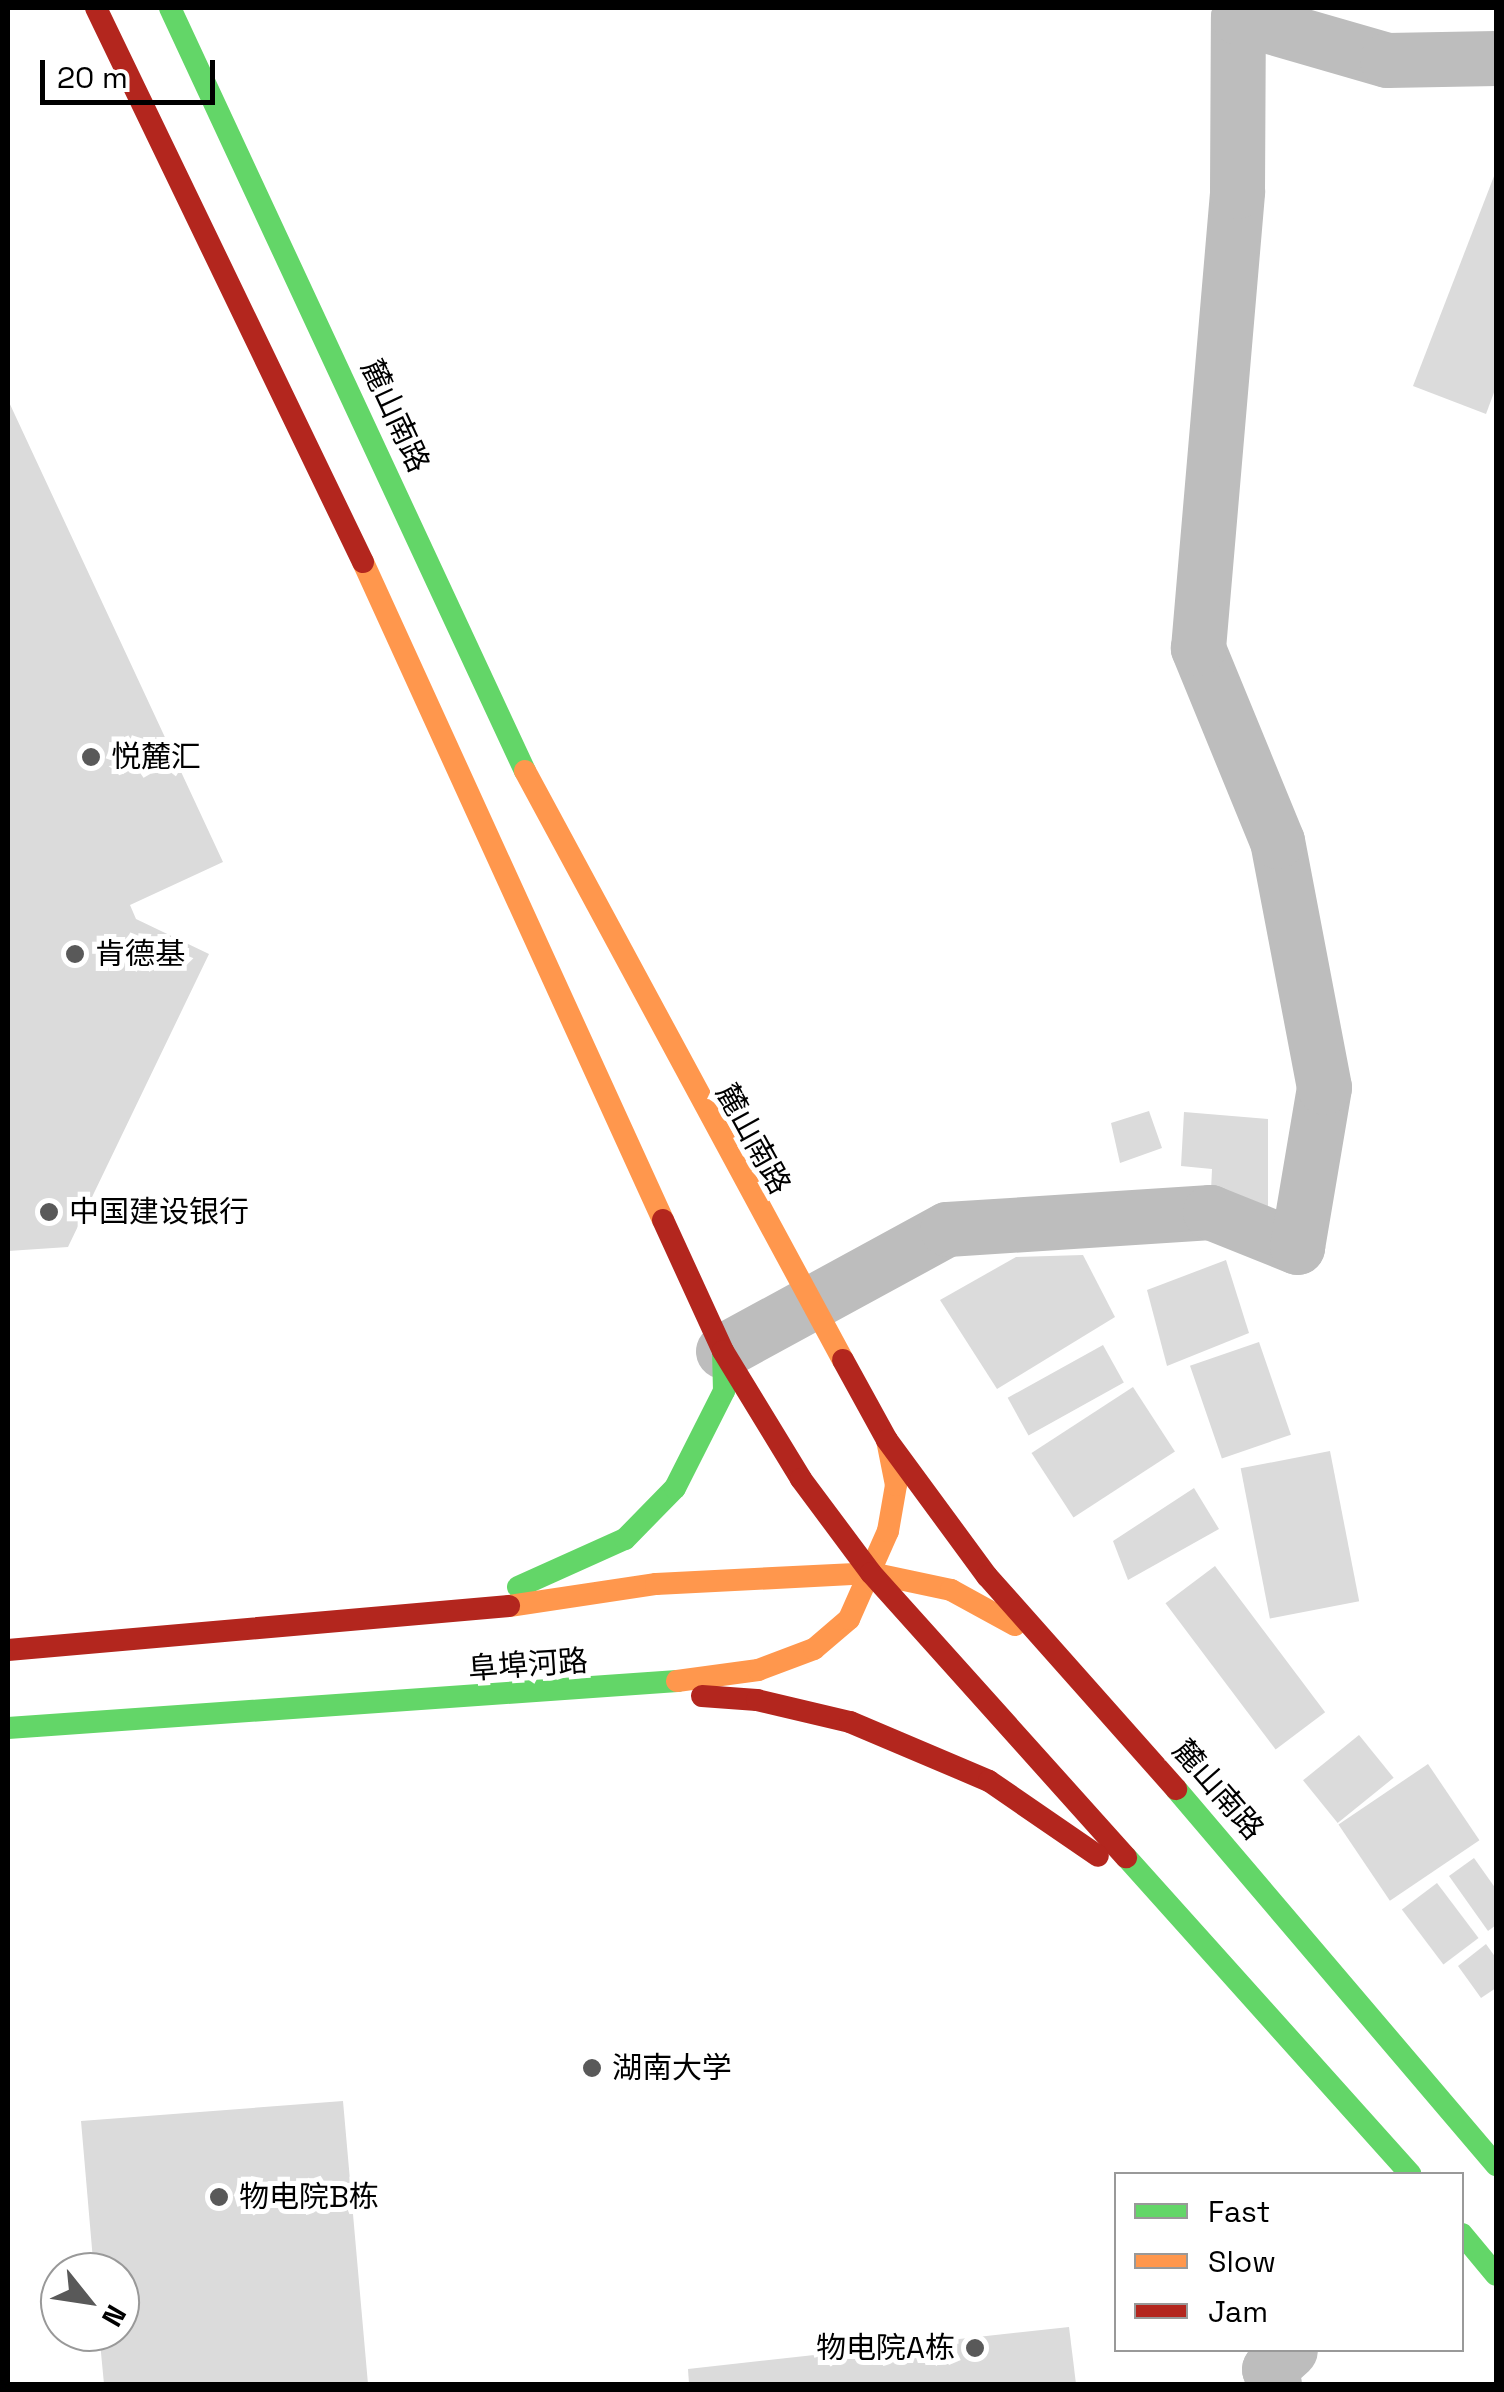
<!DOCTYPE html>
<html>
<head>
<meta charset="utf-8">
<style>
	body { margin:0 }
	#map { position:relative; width:1504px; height:2392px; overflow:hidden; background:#fff; font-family:"Space Grotesk","Noto Sans SC",sans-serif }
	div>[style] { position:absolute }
	.building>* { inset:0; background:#dbdbdb; transform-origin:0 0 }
	.street>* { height:55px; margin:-27.5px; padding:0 27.5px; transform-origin:27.5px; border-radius:27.5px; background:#bdbdbd }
	.fast>* { height:22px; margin:-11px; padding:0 11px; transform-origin:11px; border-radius:11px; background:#63d668 }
	.slow>* { height:22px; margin:-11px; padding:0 11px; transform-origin:11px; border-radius:11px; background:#ff974d }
	.jam>* { height:22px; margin:-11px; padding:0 11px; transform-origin:11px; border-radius:11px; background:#b3261e }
	.dots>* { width:28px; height:28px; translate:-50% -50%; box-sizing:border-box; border:5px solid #fff; border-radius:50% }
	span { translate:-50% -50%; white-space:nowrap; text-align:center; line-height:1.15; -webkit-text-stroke:10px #fff; paint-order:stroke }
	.street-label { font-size:30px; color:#000 }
	.poi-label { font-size:30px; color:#000 }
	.left { translate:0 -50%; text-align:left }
	.right { translate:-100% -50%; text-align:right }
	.frame { position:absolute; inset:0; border:10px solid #000; pointer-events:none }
	.legend { position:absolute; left:1114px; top:2172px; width:350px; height:180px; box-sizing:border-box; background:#fff; border:2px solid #999; margin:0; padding:12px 18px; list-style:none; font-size:30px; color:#000 }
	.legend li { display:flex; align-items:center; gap:20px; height:50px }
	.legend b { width:50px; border:2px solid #999 }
	.north { position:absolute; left:40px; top:2252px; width:100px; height:100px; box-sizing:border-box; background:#fff; border:2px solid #999; border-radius:50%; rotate:120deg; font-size:28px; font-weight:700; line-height:40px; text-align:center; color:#000 }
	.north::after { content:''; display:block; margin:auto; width:35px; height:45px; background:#595959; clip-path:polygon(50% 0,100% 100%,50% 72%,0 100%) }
	.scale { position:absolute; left:40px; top:60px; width:175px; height:45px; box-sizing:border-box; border:5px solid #000; border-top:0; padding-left:12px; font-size:30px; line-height:35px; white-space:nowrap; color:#000; -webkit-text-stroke:8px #fff; paint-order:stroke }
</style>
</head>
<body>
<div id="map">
	<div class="building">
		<div style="clip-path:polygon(1496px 171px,1496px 387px,1486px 414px,1413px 386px)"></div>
		<div style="clip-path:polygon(8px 400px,223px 862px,130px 905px,136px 919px,209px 954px,68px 1247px,8px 1251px)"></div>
		<div style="clip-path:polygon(1149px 1111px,1162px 1148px,1120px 1163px,1111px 1123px)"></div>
		<div style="clip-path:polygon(1184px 1112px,1268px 1119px,1268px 1210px,1210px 1212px,1212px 1169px,1181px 1166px)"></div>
		<div style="clip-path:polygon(1083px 1255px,1115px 1317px,997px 1389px,940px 1300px,1016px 1257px)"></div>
		<div style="clip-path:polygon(1226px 1260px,1249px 1333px,1167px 1366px,1147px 1290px)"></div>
		<div style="left:1259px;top:1342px;width:98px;height:73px;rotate:71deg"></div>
		<div style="left:1103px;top:1345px;width:43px;height:109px;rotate:61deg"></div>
		<div style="left:1133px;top:1387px;width:77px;height:121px;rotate:57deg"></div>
		<div style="left:1330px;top:1451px;width:153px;height:91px;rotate:79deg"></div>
		<div style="clip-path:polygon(1194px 1488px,1219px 1529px,1128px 1580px,1113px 1541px)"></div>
		<div style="left:1215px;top:1566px;width:183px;height:62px;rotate:53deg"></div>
		<div style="left:1359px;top:1735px;width:55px;height:72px;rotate:51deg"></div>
		<div style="left:1428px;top:1764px;width:92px;height:108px;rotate:56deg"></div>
		<div style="clip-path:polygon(1474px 1858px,1496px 1889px,1496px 1925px,1488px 1931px,1449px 1876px)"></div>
		<div style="left:1437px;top:1883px;width:69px;height:44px;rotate:53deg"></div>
		<div style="clip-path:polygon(1486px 1944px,1496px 1958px,1496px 1988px,1481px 1998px,1458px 1966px)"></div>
		<div style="clip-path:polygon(343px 2101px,368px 2384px,104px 2384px,99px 2332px,120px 2332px,120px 2272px,94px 2272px,81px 2121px)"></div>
		<div style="clip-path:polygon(1069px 2327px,1076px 2384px,689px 2384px,688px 2369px)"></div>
	</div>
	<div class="street">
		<div style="left:723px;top:1351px;width:255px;rotate:-28.6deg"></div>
		<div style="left:947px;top:1229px;width:264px;rotate:-3.7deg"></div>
		<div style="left:1210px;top:1212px;width:94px;rotate:21.9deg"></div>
		<div style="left:1297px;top:1247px;width:162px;rotate:-80.4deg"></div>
		<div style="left:1324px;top:1087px;width:250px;rotate:-100.8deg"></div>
		<div style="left:1277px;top:841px;width:209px;rotate:-112.3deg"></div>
		<div style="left:1198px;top:648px;width:459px;rotate:-85.1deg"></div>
		<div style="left:1237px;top:191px;width:174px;rotate:-89.7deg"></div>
		<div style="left:1238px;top:17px;width:155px;rotate:16.1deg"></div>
		<div style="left:1387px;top:60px;width:109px;rotate:-1.1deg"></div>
		<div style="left:1274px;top:2384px;width:16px;rotate:-108deg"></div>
		<div style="left:1269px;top:2369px;width:28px;rotate:-42deg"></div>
	</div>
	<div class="fast">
		<div style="left:170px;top:8px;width:842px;rotate:65.05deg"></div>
		<div style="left:518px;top:1587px;width:117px;rotate:-24.2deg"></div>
		<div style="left:625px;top:1539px;width:71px;rotate:-45.6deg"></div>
		<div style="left:675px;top:1488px;width:109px;rotate:-63.2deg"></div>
		<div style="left:724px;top:1391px;width:40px;rotate:-91.4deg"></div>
		<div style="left:8px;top:1728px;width:671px;rotate:-4.02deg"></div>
		<div style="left:1176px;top:1789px;width:494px;rotate:49.6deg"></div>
		<div style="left:1126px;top:1857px;width:426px;rotate:48.1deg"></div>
		<div style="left:1462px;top:2234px;width:53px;rotate:50.3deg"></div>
	</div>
	<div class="slow">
		<div style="left:363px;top:562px;width:723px;rotate:65.49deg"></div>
		<div style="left:525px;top:771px;width:669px;rotate:61.64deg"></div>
		<div style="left:509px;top:1606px;width:149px;rotate:-8.5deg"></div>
		<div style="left:656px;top:1584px;width:215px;rotate:-2.9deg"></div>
		<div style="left:871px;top:1573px;width:82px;rotate:12deg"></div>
		<div style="left:951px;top:1590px;width:73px;rotate:28.7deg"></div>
		<div style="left:677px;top:1681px;width:82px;rotate:-7.7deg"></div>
		<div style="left:758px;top:1670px;width:60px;rotate:-20.6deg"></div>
		<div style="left:814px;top:1649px;width:46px;rotate:-40.6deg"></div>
		<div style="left:849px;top:1619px;width:96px;rotate:-66.1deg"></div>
		<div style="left:888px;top:1531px;width:47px;rotate:-80.1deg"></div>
		<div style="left:896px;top:1485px;width:46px;rotate:-101.3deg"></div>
	</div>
	<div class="jam">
		<div style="left:96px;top:8px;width:615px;rotate:64.27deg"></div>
		<div style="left:663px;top:1220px;width:144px;rotate:65.4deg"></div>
		<div style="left:723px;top:1351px;width:150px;rotate:58.6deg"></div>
		<div style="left:801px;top:1479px;width:117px;rotate:53.3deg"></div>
		<div style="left:871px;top:1573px;width:382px;rotate:48.1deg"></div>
		<div style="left:843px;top:1360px;width:91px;rotate:61.2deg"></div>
		<div style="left:887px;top:1440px;width:169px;rotate:53.7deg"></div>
		<div style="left:987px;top:1576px;width:285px;rotate:48.4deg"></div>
		<div style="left:8px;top:1650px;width:503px;rotate:-5.02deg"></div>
		<div style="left:702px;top:1696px;width:55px;rotate:4.2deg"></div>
		<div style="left:757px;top:1700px;width:96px;rotate:13.3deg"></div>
		<div style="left:850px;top:1722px;width:151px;rotate:23deg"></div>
		<div style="left:989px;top:1781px;width:132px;rotate:34.5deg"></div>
	</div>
	<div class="dots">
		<div style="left:91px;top:757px;background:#595959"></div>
		<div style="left:75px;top:954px;background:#595959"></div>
		<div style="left:49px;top:1212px;background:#595959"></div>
		<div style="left:592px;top:2068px;background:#595959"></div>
		<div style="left:219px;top:2197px;background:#595959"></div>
		<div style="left:975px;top:2348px;background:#595959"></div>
	</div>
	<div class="street-label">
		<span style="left:395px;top:416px;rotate:65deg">麓山南路</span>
		<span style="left:753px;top:1139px;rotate:61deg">麓山南路</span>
		<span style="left:528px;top:1665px;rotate:-4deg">阜埠河路</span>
		<span style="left:1218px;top:1790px;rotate:49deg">麓山南路</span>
	</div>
	<div class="poi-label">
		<span class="left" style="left:111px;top:757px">悦麓汇</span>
		<span class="left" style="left:95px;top:954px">肯德基</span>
		<span class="left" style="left:69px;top:1212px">中国建设银行</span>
		<span class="left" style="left:612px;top:2068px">湖南大学</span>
		<span class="left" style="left:239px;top:2197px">物电院B栋</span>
		<span class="right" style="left:955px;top:2348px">物电院A栋</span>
	</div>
	<div class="frame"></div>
	<ul class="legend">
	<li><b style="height:12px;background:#63d668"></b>Fast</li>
	<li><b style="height:12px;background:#ff974d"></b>Slow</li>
	<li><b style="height:12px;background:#b3261e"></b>Jam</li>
	</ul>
	<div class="north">N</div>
	<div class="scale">20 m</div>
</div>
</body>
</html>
